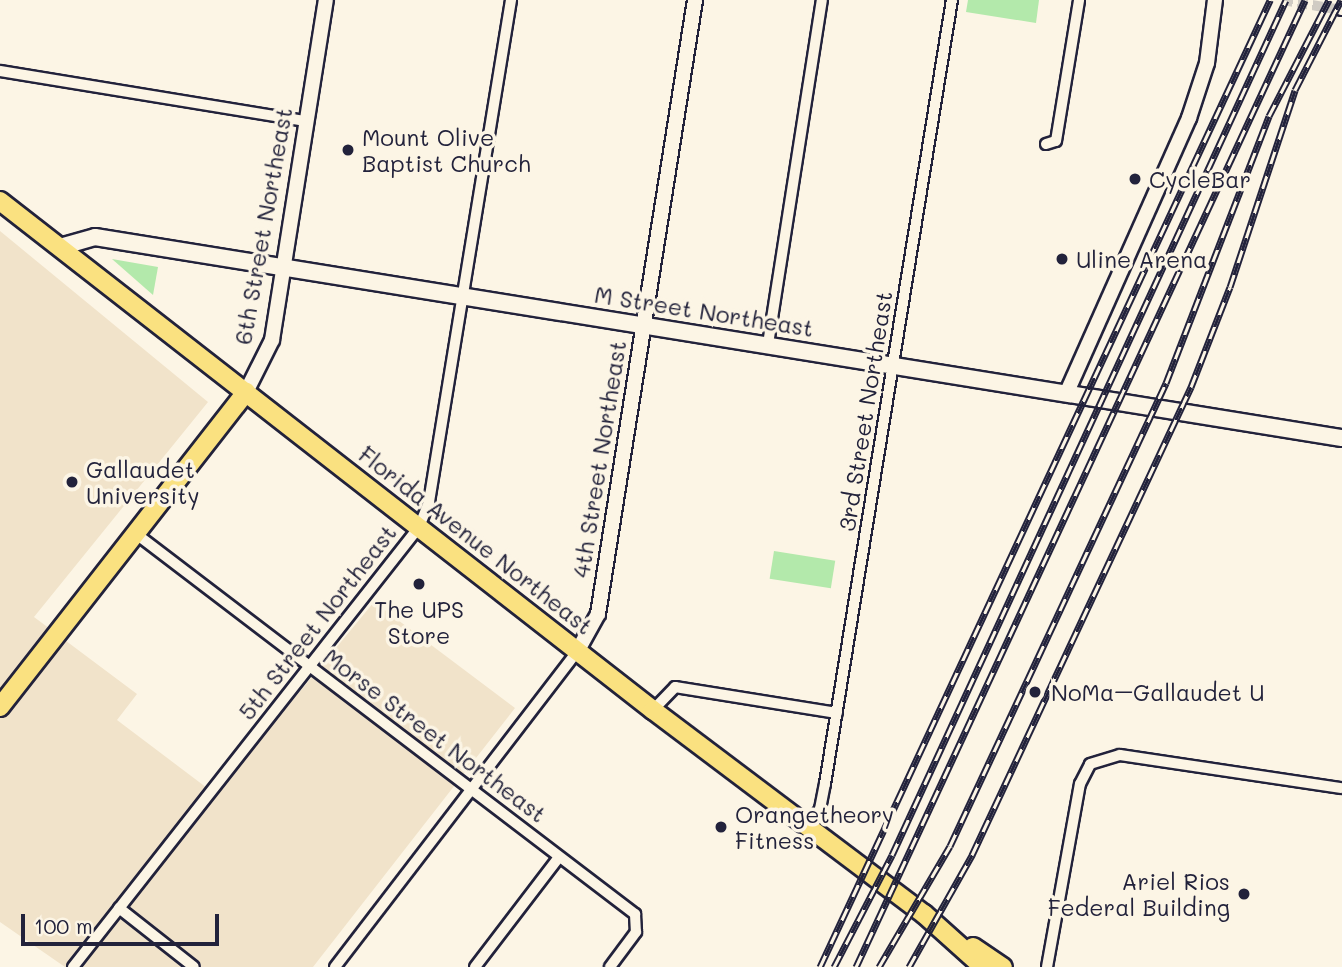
<!DOCTYPE html>
<html>
<head>
<meta charset="utf-8">
<style>
	body { margin:0 }
	#map { position:relative; width:1342px; height:967px; overflow:hidden; background:#fcf5e5; font-family:Mali,sans-serif }
	div>[style] { position:absolute }
	.built>* { inset:0; background:#f1e3ca }
	.green>* { inset:0; background:#b3e9ab; transform-origin:0 0 }
	.minor-tunnel>* { height:10px; margin-top:-5px; transform-origin:0; background:repeating-linear-gradient(90deg,#d0cbc3 0 10px,transparent 0 15px) }
	.roads { filter:drop-shadow(2px 0 #22223b) drop-shadow(-2px 0 #22223b) drop-shadow(0 2px #22223b) drop-shadow(0 -2px #22223b) }
	.minor>* { height:10px; margin:-5px; padding:0 5px; transform-origin:5px; border-radius:5px; background:#fcf5e5 }
	.tertiary>* { height:14px; margin:-7px; padding:0 7px; transform-origin:7px; border-radius:7px; background:#fcf5e5 }
	.secondary>* { height:16px; margin:-8px; padding:0 8px; transform-origin:8px; border-radius:8px; background:#fcf5e5 }
	.primary>* { height:18px; margin:-9px; padding:0 9px; transform-origin:9px; border-radius:9px; background:#fae180 }
	.rail>* { height:7px; margin-top:-3.5px; transform-origin:0; background:repeating-linear-gradient(90deg,#fcf5e5 0 13px,#22223b 0 26px); box-sizing:border-box; border-block:2px solid #22223b }
	.dots>* { width:19px; height:19px; translate:-50% -50%; box-sizing:border-box; border:4px solid #fcf5e5; border-radius:50% }
	span { translate:-50% -50%; white-space:nowrap; text-align:center; line-height:1.15; -webkit-text-stroke:7px #fcf5e5; paint-order:stroke }
	.poi-label { font-size:23px; color:#22223b }
	.left { translate:0 -50%; text-align:left }
	.right { translate:-100% -50%; text-align:right }
	.street-label { font-size:23px; color:#22223b }
	.scale { position:absolute; left:21px; top:914px; width:198px; height:32px; box-sizing:border-box; border:4px solid #22223b; border-top:0; padding-left:9px; font-size:21px; line-height:24px; white-space:nowrap; color:#22223b; -webkit-text-stroke:5px #fcf5e5; paint-order:stroke }
</style>
</head>
<body>
<div id="map">
	<div class="built">
		<div style="clip-path:polygon(0 231px,208px 402px,34px 617px,137px 694px,117px 720px,215px 794px,374px 602px,515px 708px,313px 967px,65px 967px,0 922px)"></div>
	</div>
	<div class="green">
		<div style="clip-path:polygon(968px 0,1039px 0,1036px 23px,966px 12px)"></div>
		<div style="clip-path:polygon(112px 259px,158px 267px,153px 295px)"></div>
		<div style="left:774px;top:551px;width:62px;height:28px;rotate:9deg"></div>
	</div>
	<div class="minor-tunnel">
		<div style="left:1283px;top:0;width:59px;rotate:9.8deg"></div>
	</div>
	<div class="roads">
		<div class="minor">
			<div style="left:1341px;top:10px;width:1px"></div>
			<div style="left:0;top:71px;width:311px;rotate:9.3deg"></div>
			<div style="left:1046px;top:144px;width:10px;rotate:-17deg"></div>
			<div style="left:1056px;top:141px;width:143px;rotate:-80.7deg"></div>
			<div style="left:768px;top:344px;width:348px;rotate:-81.1deg"></div>
			<div style="left:135px;top:533px;width:629px;rotate:37.31deg"></div>
			<div style="left:635px;top:914px;width:18px;rotate:87deg"></div>
			<div style="left:636px;top:932px;width:44px;rotate:126.6deg"></div>
			<div style="left:653px;top:710px;width:32px;rotate:-46deg"></div>
			<div style="left:675px;top:687px;width:164px;rotate:9.1deg"></div>
			<div style="left:810px;top:825px;width:19px;rotate:-58deg"></div>
			<div style="left:820px;top:809px;width:25px;rotate:-79deg"></div>
			<div style="left:825px;top:784px;width:794px;rotate:-80.8deg"></div>
			<div style="left:119px;top:908px;width:95px;rotate:38.2deg"></div>
			<div style="left:73px;top:967px;width:560px;rotate:-51.82deg"></div>
			<div style="left:419px;top:527px;width:27px;rotate:-68deg"></div>
			<div style="left:429px;top:502px;width:509px;rotate:-80.72deg"></div>
			<div style="left:335px;top:967px;width:399px;rotate:-52.5deg"></div>
			<div style="left:475px;top:967px;width:138px;rotate:-52.6deg"></div>
			<div style="left:1047px;top:967px;width:186px;rotate:-79.8deg"></div>
			<div style="left:1080px;top:784px;width:22px;rotate:-63deg"></div>
			<div style="left:1090px;top:764px;width:31px;rotate:-17deg"></div>
			<div style="left:1120px;top:755px;width:224px;rotate:8.5deg"></div>
		</div>
		<div class="tertiary">
			<div style="left:246px;top:392px;width:58px;rotate:-63.4deg"></div>
			<div style="left:272px;top:340px;width:344px;rotate:-81deg"></div>
			<div style="left:1067px;top:392px;width:300px;rotate:-66deg"></div>
			<div style="left:1189px;top:118px;width:58px;rotate:-71.9deg"></div>
			<div style="left:1207px;top:63px;width:64px;rotate:-82.8deg"></div>
			<div style="left:578px;top:650px;width:41px;rotate:-60.9deg"></div>
			<div style="left:598px;top:614px;width:622px;rotate:-81.02deg"></div>
		</div>
		<div class="secondary">
			<div style="left:60px;top:247px;width:36px;rotate:-16deg"></div>
			<div style="left:95px;top:237px;width:1263px;rotate:9.16deg"></div>
		</div>
		<div class="primary">
			<div style="left:0;top:201px;width:828px;rotate:37.94deg"></div>
			<div style="left:653px;top:710px;width:339px;rotate:37deg"></div>
			<div style="left:924px;top:914px;width:79px;rotate:41.9deg"></div>
			<div style="left:0;top:707px;width:400px;rotate:-52deg"></div>
			<div style="left:973px;top:947px;width:36px;rotate:34deg"></div>
		</div>
	</div>
	<div class="rail">
		<div style="left:820px;top:967px;width:1067px;rotate:-65.04deg"></div>
		<div style="left:834px;top:967px;width:126px;rotate:-62.6deg"></div>
		<div style="left:892px;top:855px;width:941px;rotate:-65.26deg"></div>
		<div style="left:856px;top:967px;width:1066px;rotate:-65.09deg"></div>
		<div style="left:879px;top:967px;width:140px;rotate:-59.6deg"></div>
		<div style="left:950px;top:846px;width:511px;rotate:-64.99deg"></div>
		<div style="left:1166px;top:383px;width:286px;rotate:-68.9deg"></div>
		<div style="left:1269px;top:116px;width:131px;rotate:-62.7deg"></div>
		<div style="left:909px;top:967px;width:129px;rotate:-60.6deg"></div>
		<div style="left:972px;top:855px;width:517px;rotate:-64.92deg"></div>
		<div style="left:1191px;top:387px;width:107px;rotate:-68.7deg"></div>
		<div style="left:1230px;top:287px;width:207px;rotate:-71.7deg"></div>
		<div style="left:1295px;top:90px;width:101px;rotate:-62.9deg"></div>
	</div>
	<div class="dots">
		<div style="left:348px;top:150px;background:#22223b"></div>
		<div style="left:1135px;top:179px;background:#22223b"></div>
		<div style="left:1062px;top:259px;background:#22223b"></div>
		<div style="left:72px;top:482px;background:#22223b"></div>
		<div style="left:419px;top:584px;background:#22223b"></div>
		<div style="left:1035px;top:692px;background:#22223b"></div>
		<div style="left:721px;top:827px;background:#22223b"></div>
		<div style="left:1244px;top:894px;background:#22223b"></div>
	</div>
	<div class="poi-label">
		<span class="left" style="left:362px;top:150px">Mount Olive<br>Baptist Church</span>
		<span class="left" style="left:1149px;top:179px">CycleBar</span>
		<span class="left" style="left:1076px;top:259px">Uline Arena</span>
		<span class="left" style="left:86px;top:482px">Gallaudet<br>University</span>
		<span style="left:419px;top:622px">The UPS<br>Store</span>
		<span class="left" style="left:1051px;top:692px">NoMa–Gallaudet U</span>
		<span class="left" style="left:735px;top:827px">Orangetheory<br>Fitness</span>
		<span class="right" style="left:1230px;top:894px">Ariel Rios<br>Federal Building</span>
	</div>
	<div class="street-label">
		<span style="left:263px;top:226px;rotate:-80deg">6th Street Northeast</span>
		<span style="left:704px;top:311px;rotate:9deg">M Street Northeast</span>
		<span style="left:865px;top:411px;rotate:-81deg">3rd Street Northeast</span>
		<span style="left:599px;top:459px;rotate:-81deg">4th Street Northeast</span>
		<span style="left:476px;top:540px;rotate:38deg">Florida Avenue Northeast</span>
		<span style="left:317px;top:622px;rotate:-52deg">5th Street Northeast</span>
		<span style="left:435px;top:735px;rotate:37deg">Morse Street Northeast</span>
	</div>
	<div class="scale">100 m</div>
</div>
</body>
</html>
